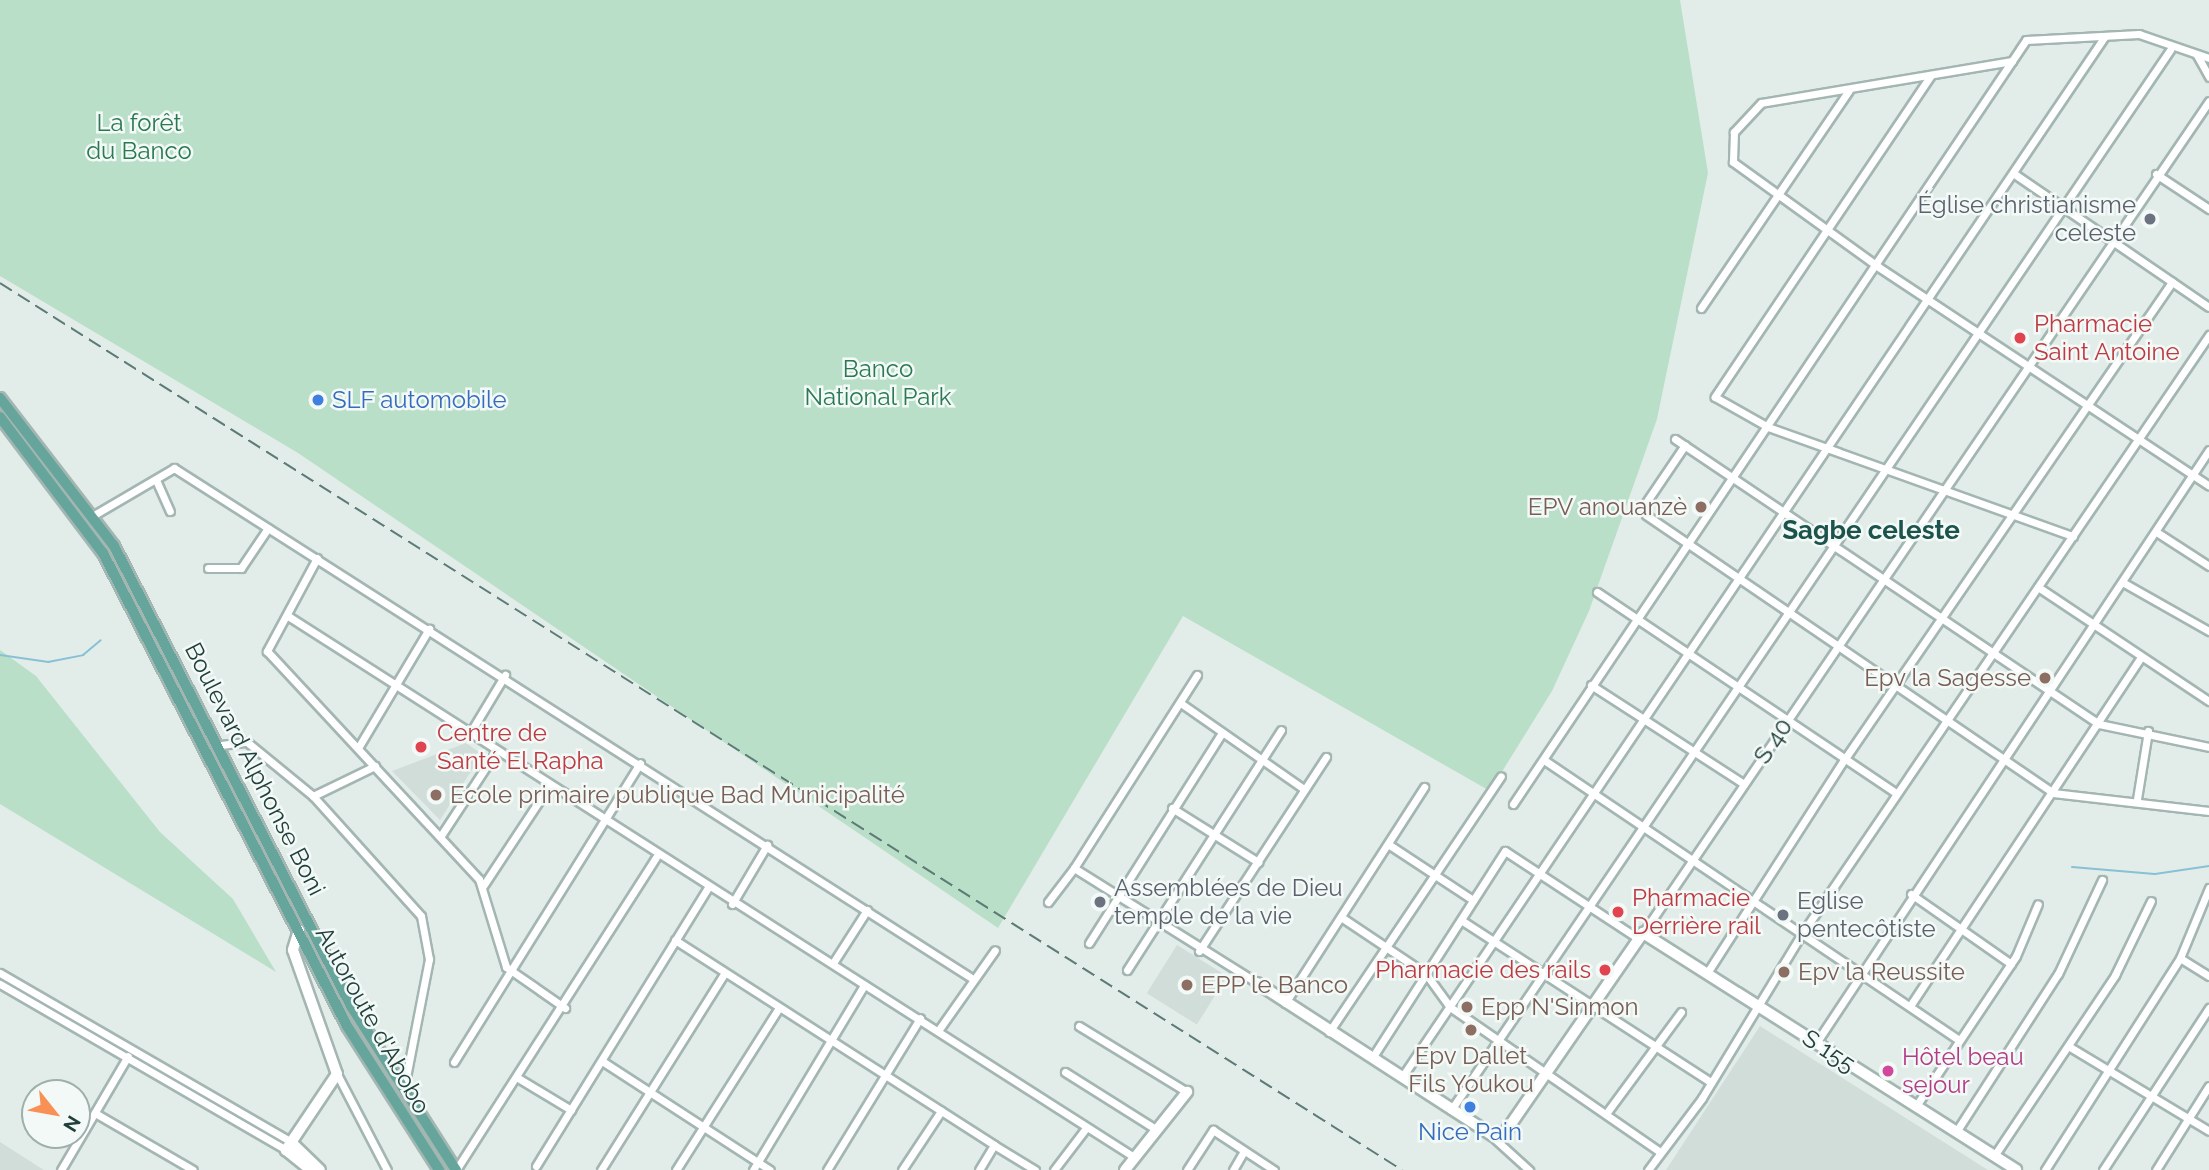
<!DOCTYPE html>
<html>
<head>
<meta charset="utf-8">
<style>
	body { margin:0 }
	#map { position:relative; width:2209px; height:1170px; overflow:hidden; background:#e2edea; font-family:Raleway,sans-serif }
	div>[style] { position:absolute }
	.built>* { inset:0; background:#d1ddd9; transform-origin:0 0 }
	.green>* { inset:0; background:#badfc9 }
	.stream>* { height:2px; margin:-1px; padding:0 1px; transform-origin:1px; border-radius:1px; background:#88c0d5 }
	.roads { filter:drop-shadow(2px 0 #a4b6b2) drop-shadow(-2px 0 #a4b6b2) drop-shadow(0 2px #a4b6b2) drop-shadow(0 -2px #a4b6b2) }
	.street>* { height:7px; margin:-3.5px; padding:0 3.5px; transform-origin:3.5px; border-radius:3.5px; background:#fff }
	.secondary>* { height:10px; margin:-5px; padding:0 5px; transform-origin:5px; border-radius:5px; background:#fff }
	.primary>* { height:10px; margin:-5px; padding:0 5px; transform-origin:5px; border-radius:5px; background:#65a59c }
	.rail>* { height:2px; margin-top:-1px; transform-origin:0; background:repeating-linear-gradient(90deg,#5c7b76 0 14px,transparent 0 21px) }
	.dots>* { width:19px; height:19px; translate:-50% -50%; box-sizing:border-box; border:4px solid #f3f9f7; border-radius:50% }
	span { translate:-50% -50%; white-space:nowrap; text-align:center; line-height:1.15; -webkit-text-stroke:5px #f3f9f7; paint-order:stroke }
	.park-label { font-size:24px; color:#297951 }
	.worship-label { font-size:24px; color:#5b616d }
	.right { translate:-100% -50%; text-align:right }
	.left { translate:0 -50%; text-align:left }
	.health-label { font-size:24px; color:#be3a42 }
	.shop-label { font-size:24px; color:#366cbe }
	.education-label { font-size:24px; color:#785e54 }
	.street-label { font-size:24px; color:#21403b }
	.hotel-label { font-size:24px; color:#b23c85 }
	.neighbourhood-label { font-size:26px; color:#1c534c; font-weight:700 }
	.north { position:absolute; left:21px; top:1079px; width:70px; height:70px; box-sizing:border-box; background:#f3f9f7; border:2px solid #9fafac; border-radius:50%; rotate:121deg; font-size:19px; font-weight:700; line-height:28px; text-align:center; color:#21403b }
	.north::after { content:''; display:block; margin:auto; width:24px; height:32px; background:#f99055; clip-path:polygon(50% 0,100% 100%,50% 72%,0 100%) }
</style>
</head>
<body>
<div id="map">
	<div class="built">
		<div style="clip-path:polygon(466px 743px,482px 754px,440px 820px,392px 771px)"></div>
		<div style="left:1177px;top:945px;width:59px;height:57px;rotate:32deg"></div>
		<div style="clip-path:polygon(1760px 1026px,1988px 1170px,1666px 1170px)"></div>
		<div style="clip-path:polygon(0 1142px,44px 1170px,0 1170px)"></div>
	</div>
	<div class="green">
		<div style="clip-path:polygon(0 0,1680px 0,1708px 173px,1657px 419px,1589px 611px,1552px 691px,1490px 791px,1183px 616px,998px 928px,298px 453px,0 276px)"></div>
		<div style="clip-path:polygon(0 650px,36px 676px,160px 832px,233px 899px,276px 972px,0 804px)"></div>
	</div>
	<div class="stream">
		<div style="left:0;top:655px;width:49px;rotate:8.3deg"></div>
		<div style="left:48px;top:662px;width:36px;rotate:-11deg"></div>
		<div style="left:83px;top:655px;width:23px;rotate:-40deg"></div>
		<div style="left:2072px;top:867px;width:83px;rotate:4.8deg"></div>
		<div style="left:2155px;top:874px;width:55px;rotate:-8.4deg"></div>
	</div>
	<div class="roads">
		<div class="street">
			<div style="left:2197px;top:55px;width:25px;rotate:61deg"></div>
			<div style="left:2012px;top:61px;width:254px;rotate:170.5deg"></div>
			<div style="left:1761px;top:103px;width:40px;rotate:133deg"></div>
			<div style="left:1734px;top:132px;width:30px;rotate:92deg"></div>
			<div style="left:1733px;top:162px;width:178px;rotate:35.8deg"></div>
			<div style="left:1877px;top:266px;width:398px;rotate:33.5deg"></div>
			<div style="left:1931px;top:75px;width:388px;rotate:123.9deg"></div>
			<div style="left:1715px;top:397px;width:61px;rotate:29.5deg"></div>
			<div style="left:1768px;top:427px;width:324px;rotate:19.7deg"></div>
			<div style="left:2013px;top:173px;width:237px;rotate:34.4deg"></div>
			<div style="left:2156px;top:174px;width:64px;rotate:33.4deg"></div>
			<div style="left:1701px;top:308px;width:263px;rotate:-55.8deg"></div>
			<div style="left:1675px;top:439px;width:511px;rotate:33.91deg"></div>
			<div style="left:2099px;top:724px;width:112px;rotate:11.8deg"></div>
			<div style="left:156px;top:480px;width:34px;rotate:66deg"></div>
			<div style="left:1645px;top:504px;width:71px;rotate:-55.9deg"></div>
			<div style="left:94px;top:515px;width:93px;rotate:-30.4deg"></div>
			<div style="left:174px;top:468px;width:945px;rotate:32.6deg"></div>
			<div style="left:1646px;top:515px;width:493px;rotate:34.3deg"></div>
			<div style="left:2053px;top:793px;width:157px;rotate:6.6deg"></div>
			<div style="left:2158px;top:533px;width:61px;rotate:32.9deg"></div>
			<div style="left:317px;top:558px;width:106px;rotate:118.3deg"></div>
			<div style="left:267px;top:651px;width:311px;rotate:47.1deg"></div>
			<div style="left:479px;top:879px;width:92px;rotate:72.9deg"></div>
			<div style="left:506px;top:967px;width:72px;rotate:34.8deg"></div>
			<div style="left:208px;top:568px;width:33px"></div>
			<div style="left:241px;top:568px;width:48px;rotate:-56deg"></div>
			<div style="left:2124px;top:583px;width:98px;rotate:29.5deg"></div>
			<div style="left:2038px;top:587px;width:206px;rotate:33.7deg"></div>
			<div style="left:1597px;top:592px;width:360px;rotate:33.9deg"></div>
			<div style="left:288px;top:616px;width:1004px;rotate:32.6deg"></div>
			<div style="left:1197px;top:675px;width:229px;rotate:122.5deg"></div>
			<div style="left:1074px;top:868px;width:216px;rotate:32.1deg"></div>
			<div style="left:1591px;top:685px;width:182px;rotate:32.9deg"></div>
			<div style="left:1182px;top:704px;width:149px;rotate:34.9deg"></div>
			<div style="left:470px;top:733px;width:68px;rotate:-58.9deg"></div>
			<div style="left:221px;top:745px;width:26px;rotate:-7deg"></div>
			<div style="left:247px;top:742px;width:85px;rotate:39.3deg"></div>
			<div style="left:313px;top:796px;width:161px;rotate:48deg"></div>
			<div style="left:421px;top:916px;width:44px;rotate:79.5deg"></div>
			<div style="left:429px;top:959px;width:131px;rotate:101deg"></div>
			<div style="left:358px;top:748px;width:139px;rotate:-59.2deg"></div>
			<div style="left:1544px;top:760px;width:501px;rotate:34.01deg"></div>
			<div style="left:313px;top:796px;width:69px;rotate:-25.8deg"></div>
			<div style="left:2137px;top:799px;width:69px;rotate:-80.8deg"></div>
			<div style="left:1513px;top:804px;width:920px;rotate:-56.12deg"></div>
			<div style="left:2026px;top:40px;width:113px;rotate:-3deg"></div>
			<div style="left:2139px;top:34px;width:74px;rotate:18.9deg"></div>
			<div style="left:1172px;top:808px;width:102px;rotate:32.1deg"></div>
			<div style="left:442px;top:834px;width:100px;rotate:-56.8deg"></div>
			<div style="left:1388px;top:844px;width:102px;rotate:33.4deg"></div>
			<div style="left:483px;top:886px;width:120px;rotate:-56.6deg"></div>
			<div style="left:1911px;top:894px;width:122px;rotate:35deg"></div>
			<div style="left:1048px;top:902px;width:43px;rotate:-52.6deg"></div>
			<div style="left:732px;top:904px;width:69px;rotate:-59.3deg"></div>
			<div style="left:1341px;top:917px;width:102px;rotate:33.8deg"></div>
			<div style="left:1426px;top:974px;width:41px;rotate:54deg"></div>
			<div style="left:1450px;top:1007px;width:255px;rotate:34.6deg"></div>
			<div style="left:1461px;top:920px;width:297px;rotate:33deg"></div>
			<div style="left:1643px;top:933px;width:1006px;rotate:-55.77deg"></div>
			<div style="left:675px;top:940px;width:379px;rotate:32.7deg"></div>
			<div style="left:994px;top:1145px;width:29px;rotate:121deg"></div>
			<div style="left:1089px;top:943px;width:249px;rotate:-57.7deg"></div>
			<div style="left:1199px;top:951px;width:232px;rotate:-56.8deg"></div>
			<div style="left:2180px;top:958px;width:34px;rotate:32deg"></div>
			<div style="left:833px;top:963px;width:63px;rotate:-57.3deg"></div>
			<div style="left:1127px;top:970px;width:285px;rotate:-57.3deg"></div>
			<div style="left:0;top:973px;width:337px;rotate:30.1deg"></div>
			<div style="left:1707px;top:973px;width:253px;rotate:-57.3deg"></div>
			<div style="left:1844px;top:760px;width:580px;rotate:-55.54deg"></div>
			<div style="left:0;top:984px;width:331px;rotate:30.1deg"></div>
			<div style="left:1285px;top:1003px;width:257px;rotate:-57.2deg"></div>
			<div style="left:1910px;top:1006px;width:419px;rotate:-56.5deg"></div>
			<div style="left:1079px;top:1026px;width:127px;rotate:31.4deg"></div>
			<div style="left:940px;top:1028px;width:95px;rotate:-54.8deg"></div>
			<div style="left:1329px;top:1032px;width:308px;rotate:-56.1deg"></div>
			<div style="left:1816px;top:1043px;width:711px;rotate:-56.47deg"></div>
			<div style="left:2070px;top:1047px;width:162px;rotate:31.1deg"></div>
			<div style="left:1372px;top:1058px;width:246px;rotate:-57.3deg"></div>
			<div style="left:1505px;top:851px;width:160px;rotate:33.3deg"></div>
			<div style="left:602px;top:1061px;width:200px;rotate:33deg"></div>
			<div style="left:454px;top:1062px;width:352px;rotate:-58.1deg"></div>
			<div style="left:1065px;top:1072px;width:105px;rotate:32.2deg"></div>
			<div style="left:337px;top:1074px;width:108px;rotate:62.5deg"></div>
			<div style="left:1402px;top:1077px;width:1256px;rotate:-55.97deg"></div>
			<div style="left:518px;top:1078px;width:62px;rotate:31.1deg"></div>
			<div style="left:1916px;top:1106px;width:180px;rotate:-56.3deg"></div>
			<div style="left:2016px;top:956px;width:56px;rotate:-67.1deg"></div>
			<div style="left:1451px;top:1110px;width:1281px;rotate:-55.85deg"></div>
			<div style="left:1608px;top:1111px;width:123px;rotate:-53.6deg"></div>
			<div style="left:95px;top:1113px;width:113px;rotate:30.2deg"></div>
			<div style="left:1956px;top:1132px;width:188px;rotate:-57.2deg"></div>
			<div style="left:2058px;top:974px;width:104px;rotate:-64.9deg"></div>
			<div style="left:1496px;top:1140px;width:45px;rotate:42.3deg"></div>
			<div style="left:994px;top:1145px;width:48px;rotate:31.4deg"></div>
			<div style="left:1994px;top:1156px;width:218px;rotate:-56.2deg"></div>
			<div style="left:2115px;top:975px;width:82px;rotate:-64.1deg"></div>
			<div style="left:536px;top:1166px;width:326px;rotate:-58.3deg"></div>
			<div style="left:61px;top:1170px;width:132px;rotate:-59.6deg"></div>
			<div style="left:456px;top:1170px;width:371px;rotate:-57.4deg"></div>
			<div style="left:601px;top:1170px;width:231px;rotate:-57.9deg"></div>
			<div style="left:676px;top:1170px;width:192px;rotate:-57.6deg"></div>
			<div style="left:753px;top:1170px;width:216px;rotate:-59deg"></div>
			<div style="left:827px;top:1170px;width:178px;rotate:-58.5deg"></div>
			<div style="left:902px;top:1170px;width:71px;rotate:-56.5deg"></div>
			<div style="left:1054px;top:1170px;width:53px;rotate:-52.7deg"></div>
			<div style="left:1187px;top:1170px;width:48px;rotate:-57deg"></div>
			<div style="left:1213px;top:1130px;width:73px;rotate:33.3deg"></div>
			<div style="left:1233px;top:1170px;width:22px;rotate:-60deg"></div>
			<div style="left:1648px;top:1170px;width:90px;rotate:-53.1deg"></div>
			<div style="left:1702px;top:1098px;width:191px;rotate:-58.7deg"></div>
			<div style="left:1801px;top:935px;width:726px;rotate:-55.78deg"></div>
			<div style="left:2045px;top:1170px;width:251px;rotate:-57.5deg"></div>
			<div style="left:2180px;top:958px;width:76px;rotate:-67.5deg"></div>
			<div style="left:2103px;top:1170px;width:194px;rotate:-56.8deg"></div>
			<div style="left:2156px;top:1170px;width:99px;rotate:-57.8deg"></div>
		</div>
		<div class="secondary">
			<div style="left:299px;top:930px;width:21px;rotate:107deg"></div>
			<div style="left:293px;top:950px;width:132px;rotate:70.5deg"></div>
			<div style="left:337px;top:1074px;width:92px;rotate:123.9deg"></div>
			<div style="left:286px;top:1150px;width:32px;rotate:39deg"></div>
			<div style="left:1257px;top:983px;width:289px;rotate:32.9deg"></div>
			<div style="left:1500px;top:1140px;width:252px;rotate:-55.4deg"></div>
			<div style="left:1643px;top:933px;width:442px;rotate:32.4deg"></div>
			<div style="left:291px;top:1142px;width:40px;rotate:44deg"></div>
			<div style="left:1125px;top:1170px;width:100px;rotate:-51.5deg"></div>
		</div>
		<div class="primary">
			<div style="left:0;top:398px;width:187px;rotate:52.4deg"></div>
			<div style="left:114px;top:546px;width:517px;rotate:62.74deg"></div>
			<div style="left:351px;top:1006px;width:195px;rotate:57.4deg"></div>
			<div style="left:0;top:417px;width:171px;rotate:52.9deg"></div>
			<div style="left:103px;top:553px;width:532px;rotate:62.71deg"></div>
			<div style="left:347px;top:1026px;width:171px;rotate:57.4deg"></div>
		</div>
	</div>
	<div class="rail">
		<div style="left:0;top:283px;width:1659px;rotate:32.32deg"></div>
	</div>
	<div class="dots">
		<div style="left:2150px;top:219px;background:#6b7280"></div>
		<div style="left:2020px;top:338px;background:#e0444e"></div>
		<div style="left:318px;top:400px;background:#3f7fe0"></div>
		<div style="left:1701px;top:507px;background:#8d6e63"></div>
		<div style="left:2045px;top:678px;background:#8d6e63"></div>
		<div style="left:421px;top:747px;background:#e0444e"></div>
		<div style="left:436px;top:795px;background:#8d6e63"></div>
		<div style="left:1100px;top:902px;background:#6b7280"></div>
		<div style="left:1618px;top:912px;background:#e0444e"></div>
		<div style="left:1783px;top:915px;background:#6b7280"></div>
		<div style="left:1605px;top:970px;background:#e0444e"></div>
		<div style="left:1784px;top:972px;background:#8d6e63"></div>
		<div style="left:1187px;top:985px;background:#8d6e63"></div>
		<div style="left:1467px;top:1007px;background:#8d6e63"></div>
		<div style="left:1471px;top:1030px;background:#8d6e63"></div>
		<div style="left:1888px;top:1071px;background:#d1479c"></div>
		<div style="left:1470px;top:1107px;background:#3f7fe0"></div>
	</div>
	<div class="park-label">
		<span style="left:139px;top:137px">La forêt<br>du Banco</span>
		<span style="left:878px;top:383px">Banco<br>National Park</span>
	</div>
	<div class="worship-label">
		<span class="right" style="left:2136px;top:219px">Église christianisme<br>celeste</span>
		<span class="left" style="left:1114px;top:902px">Assemblées de Dieu<br>temple de la vie</span>
		<span class="left" style="left:1797px;top:915px">Eglise<br>pentecôtiste</span>
	</div>
	<div class="health-label">
		<span class="left" style="left:2034px;top:338px">Pharmacie<br>Saint Antoine</span>
		<span class="left" style="left:437px;top:747px">Centre de<br>Santé El Rapha</span>
		<span class="left" style="left:1632px;top:912px">Pharmacie<br>Derrière rail</span>
		<span class="right" style="left:1591px;top:970px">Pharmacie des rails</span>
	</div>
	<div class="shop-label">
		<span class="left" style="left:332px;top:400px">SLF automobile</span>
		<span style="left:1470px;top:1132px">Nice Pain</span>
	</div>
	<div class="education-label">
		<span class="right" style="left:1687px;top:507px">EPV anouanzè</span>
		<span class="right" style="left:2031px;top:678px">Epv la Sagesse</span>
		<span class="left" style="left:450px;top:795px">Ecole primaire publique Bad Municipalité</span>
		<span class="left" style="left:1798px;top:972px">Epv la Reussite</span>
		<span class="left" style="left:1201px;top:985px">EPP le Banco</span>
		<span class="left" style="left:1481px;top:1007px">Epp N'Sinmon</span>
		<span style="left:1471px;top:1070px">Epv Dallet<br>Fils Youkou</span>
	</div>
	<div class="street-label">
		<span style="left:1773px;top:741px;rotate:-56deg">S 40</span>
		<span style="left:255px;top:769px;rotate:63deg">Boulevard Alphonse Boni</span>
		<span style="left:373px;top:1020px;rotate:61deg">Autoroute d'Abobo</span>
		<span style="left:1829px;top:1051px;rotate:33deg">S 155</span>
	</div>
	<div class="hotel-label">
		<span class="left" style="left:1902px;top:1071px">Hôtel beau<br>sejour</span>
	</div>
	<div class="neighbourhood-label">
		<span style="left:1871px;top:531px">Sagbe celeste</span>
	</div>
	<div class="north">N</div>
</div>
</body>
</html>
